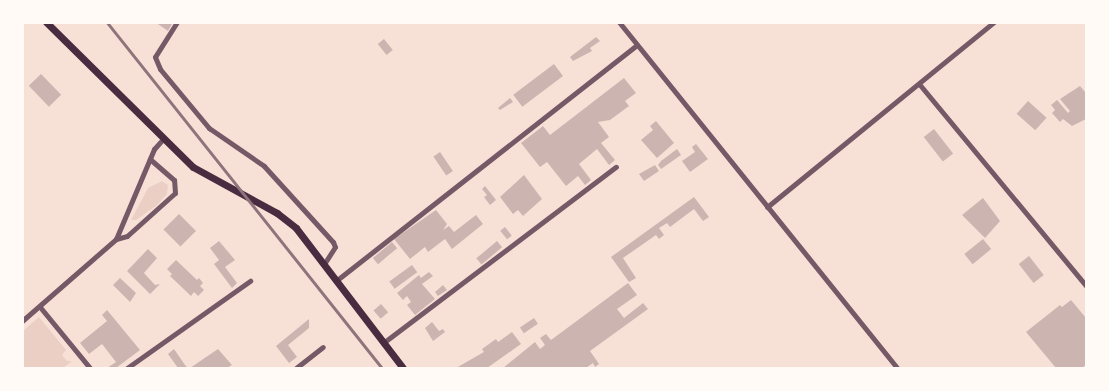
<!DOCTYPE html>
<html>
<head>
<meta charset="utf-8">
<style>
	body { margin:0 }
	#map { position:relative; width:1109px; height:391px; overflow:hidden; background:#f7e1d7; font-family:Lato,sans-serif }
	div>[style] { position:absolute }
	.green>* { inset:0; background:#ebcfc5 }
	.building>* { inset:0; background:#ccb4b1; transform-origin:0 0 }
	.minor>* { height:5px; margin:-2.5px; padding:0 2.5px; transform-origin:2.5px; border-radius:2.5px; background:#755966 }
	.secondary>* { height:7px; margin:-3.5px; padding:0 3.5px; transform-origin:3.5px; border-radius:3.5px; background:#4a2c40 }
	.rail>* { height:2.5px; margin:-1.25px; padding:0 1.25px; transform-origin:1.25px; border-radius:1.25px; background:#8f747c }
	span { translate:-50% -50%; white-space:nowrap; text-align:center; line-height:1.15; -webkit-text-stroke:4px #fffaf5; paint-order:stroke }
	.frame { position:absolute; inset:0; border:24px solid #fffaf5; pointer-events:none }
</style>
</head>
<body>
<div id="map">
	<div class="green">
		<div style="clip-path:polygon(162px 181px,168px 185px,167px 194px,156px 206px,136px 220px,131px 220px,148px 188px)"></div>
		<div style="clip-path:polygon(39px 317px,66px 350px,62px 355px,67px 361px,72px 361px,63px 368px,23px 368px,23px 331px)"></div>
	</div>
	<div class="building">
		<div style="clip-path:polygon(155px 22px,173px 22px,168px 31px)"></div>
		<div style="clip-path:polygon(596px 37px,600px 41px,590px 48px,592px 51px,573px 61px,570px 57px)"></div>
		<div style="left:384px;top:39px;width:14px;height:8px;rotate:51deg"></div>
		<div style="left:554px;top:64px;width:15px;height:51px;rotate:53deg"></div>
		<div style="left:41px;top:74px;width:29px;height:17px;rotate:46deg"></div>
		<div style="clip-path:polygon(624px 78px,636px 93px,625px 101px,629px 106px,610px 120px,598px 122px,609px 137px,601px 143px,615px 160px,609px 165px,597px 149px,579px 164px,591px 180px,585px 185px,578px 176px,566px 186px,547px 162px,540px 167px,521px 143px,543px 126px,550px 135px)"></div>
		<div style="clip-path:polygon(1080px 86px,1086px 93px,1086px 119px,1072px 126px,1063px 119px,1060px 122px,1052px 113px,1055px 110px,1051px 105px,1057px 100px,1068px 113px,1070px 111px,1060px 99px)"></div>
		<div style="clip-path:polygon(510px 98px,513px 102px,500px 110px,498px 108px)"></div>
		<div style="left:1028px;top:101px;width:25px;height:17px;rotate:42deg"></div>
		<div style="clip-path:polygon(656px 121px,674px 143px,657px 158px,641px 140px,653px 130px,650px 126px)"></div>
		<div style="left:934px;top:129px;width:31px;height:13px;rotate:52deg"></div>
		<div style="clip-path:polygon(696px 144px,708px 159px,690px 172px,682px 161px,695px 152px,692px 147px)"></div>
		<div style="clip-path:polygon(677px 149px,681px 155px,661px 169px,658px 165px,661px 161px)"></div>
		<div style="left:440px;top:152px;width:23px;height:8px;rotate:56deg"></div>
		<div style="clip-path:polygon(655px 165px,659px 171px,644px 181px,639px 174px)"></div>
		<div style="clip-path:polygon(524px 175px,542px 199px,523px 216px,518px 210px,513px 214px,500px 197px)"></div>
		<div style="clip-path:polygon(485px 186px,496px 200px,490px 205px,484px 197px,487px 195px,482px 189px)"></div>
		<div style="clip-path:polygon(694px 197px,709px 217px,703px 221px,694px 209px,670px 227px,667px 223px,659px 228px,664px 235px,659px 239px,656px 235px,623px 258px,636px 278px,629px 282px,611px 257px)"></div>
		<div style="clip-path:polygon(983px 198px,1000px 221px,985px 238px,962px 215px)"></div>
		<div style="clip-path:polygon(436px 210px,447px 224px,443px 230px,449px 226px,454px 232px,476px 215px,483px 224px,452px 249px,445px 239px,428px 252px,425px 247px,410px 259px,394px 239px)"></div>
		<div style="left:179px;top:214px;width:24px;height:22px;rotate:45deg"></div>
		<div style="left:505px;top:227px;width:11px;height:6px;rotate:52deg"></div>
		<div style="left:983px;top:239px;width:13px;height:24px;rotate:51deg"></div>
		<div style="clip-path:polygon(219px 241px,235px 260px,225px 267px,237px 283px,232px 288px,214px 264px,219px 260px,210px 248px)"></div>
		<div style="left:497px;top:241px;width:8px;height:27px;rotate:50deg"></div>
		<div style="left:392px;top:242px;width:8px;height:25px;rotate:50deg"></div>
		<div style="clip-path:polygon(148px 249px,157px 258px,144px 273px,155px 285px,160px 284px,150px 294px,127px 271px)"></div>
		<div style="left:1029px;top:256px;width:24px;height:13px;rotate:52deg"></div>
		<div style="clip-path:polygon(176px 260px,197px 280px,199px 278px,203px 283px,200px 286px,204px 290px,198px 296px,194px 292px,191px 296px,170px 276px,172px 274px,167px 269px)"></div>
		<div style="left:412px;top:265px;width:9px;height:28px;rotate:54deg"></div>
		<div style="clip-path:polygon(429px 272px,433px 276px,422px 284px,435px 299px,415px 315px,407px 305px,411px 302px,407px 296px,403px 300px,397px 293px,419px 275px,421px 278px)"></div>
		<div style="clip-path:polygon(120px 278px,136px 293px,130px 302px,113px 285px)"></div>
		<div style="clip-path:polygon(628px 283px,637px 295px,617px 309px,624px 318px,643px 303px,648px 309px,590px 351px,599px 364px,595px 367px,593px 363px,586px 368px,503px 368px,535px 342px,540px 349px,545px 345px,540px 338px,546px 334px,551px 340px)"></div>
		<div style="clip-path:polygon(443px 285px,447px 290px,438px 296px,435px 292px)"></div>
		<div style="clip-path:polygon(1071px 300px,1086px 318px,1086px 365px,1082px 368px,1056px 368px,1026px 332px,1060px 305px,1062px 307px)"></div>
		<div style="left:381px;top:304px;width:11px;height:10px;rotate:49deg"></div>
		<div style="clip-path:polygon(107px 310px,140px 350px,116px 368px,107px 368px,116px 362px,102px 344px,89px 354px,80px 343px,107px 321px,102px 315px)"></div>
		<div style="left:534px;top:318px;width:7px;height:17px;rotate:56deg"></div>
		<div style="clip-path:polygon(309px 319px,309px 328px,288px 345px,297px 357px,289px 363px,276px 346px)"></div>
		<div style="clip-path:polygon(432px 322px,439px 331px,443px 329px,445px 332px,433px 341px,425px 328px)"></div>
		<div style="clip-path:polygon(512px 332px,521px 344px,487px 368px,456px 368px,484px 352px,482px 349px,496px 339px,498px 342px)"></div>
		<div style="clip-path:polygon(174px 349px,185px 365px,188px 368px,178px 368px,168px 354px)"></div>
		<div style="clip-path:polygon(218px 349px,232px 365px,227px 368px,190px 368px)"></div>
	</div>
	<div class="minor">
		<div style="left:177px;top:22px;width:41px;rotate:122.2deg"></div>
		<div style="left:155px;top:57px;width:13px;rotate:67deg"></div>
		<div style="left:160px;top:69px;width:77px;rotate:50.3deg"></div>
		<div style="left:209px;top:128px;width:67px;rotate:34.6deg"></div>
		<div style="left:264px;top:166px;width:103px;rotate:47.8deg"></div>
		<div style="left:333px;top:242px;width:5px;rotate:68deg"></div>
		<div style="left:335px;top:247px;width:20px;rotate:123deg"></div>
		<div style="left:619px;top:22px;width:444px;rotate:51.2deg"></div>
		<div style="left:920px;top:85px;width:261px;rotate:50.4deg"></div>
		<div style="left:767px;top:207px;width:293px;rotate:-39.2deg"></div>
		<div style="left:116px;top:239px;width:11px;rotate:-15deg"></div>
		<div style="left:127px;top:236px;width:64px;rotate:-41.9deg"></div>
		<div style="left:175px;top:193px;width:13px;rotate:-94deg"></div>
		<div style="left:174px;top:180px;width:32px;rotate:-139deg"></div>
		<div style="left:337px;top:280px;width:381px;rotate:-38.1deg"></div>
		<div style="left:40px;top:307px;width:79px;rotate:50.7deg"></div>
		<div style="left:22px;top:321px;width:125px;rotate:-41.1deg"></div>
		<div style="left:116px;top:239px;width:98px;rotate:-67.1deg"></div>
		<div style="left:154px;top:149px;width:13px;rotate:-48deg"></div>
		<div style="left:383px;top:343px;width:292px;rotate:-37.1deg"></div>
		<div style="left:127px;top:368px;width:151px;rotate:-35.3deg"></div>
		<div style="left:296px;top:368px;width:34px;rotate:-38deg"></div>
	</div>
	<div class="secondary">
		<div style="left:46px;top:22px;width:206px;rotate:44.6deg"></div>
		<div style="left:193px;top:167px;width:96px;rotate:28.7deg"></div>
		<div style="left:277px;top:213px;width:24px;rotate:38deg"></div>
		<div style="left:296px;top:228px;width:176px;rotate:52.6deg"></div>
	</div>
	<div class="rail">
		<div style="left:107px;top:22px;width:442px;rotate:51.5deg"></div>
	</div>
	<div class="frame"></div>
</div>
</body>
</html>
